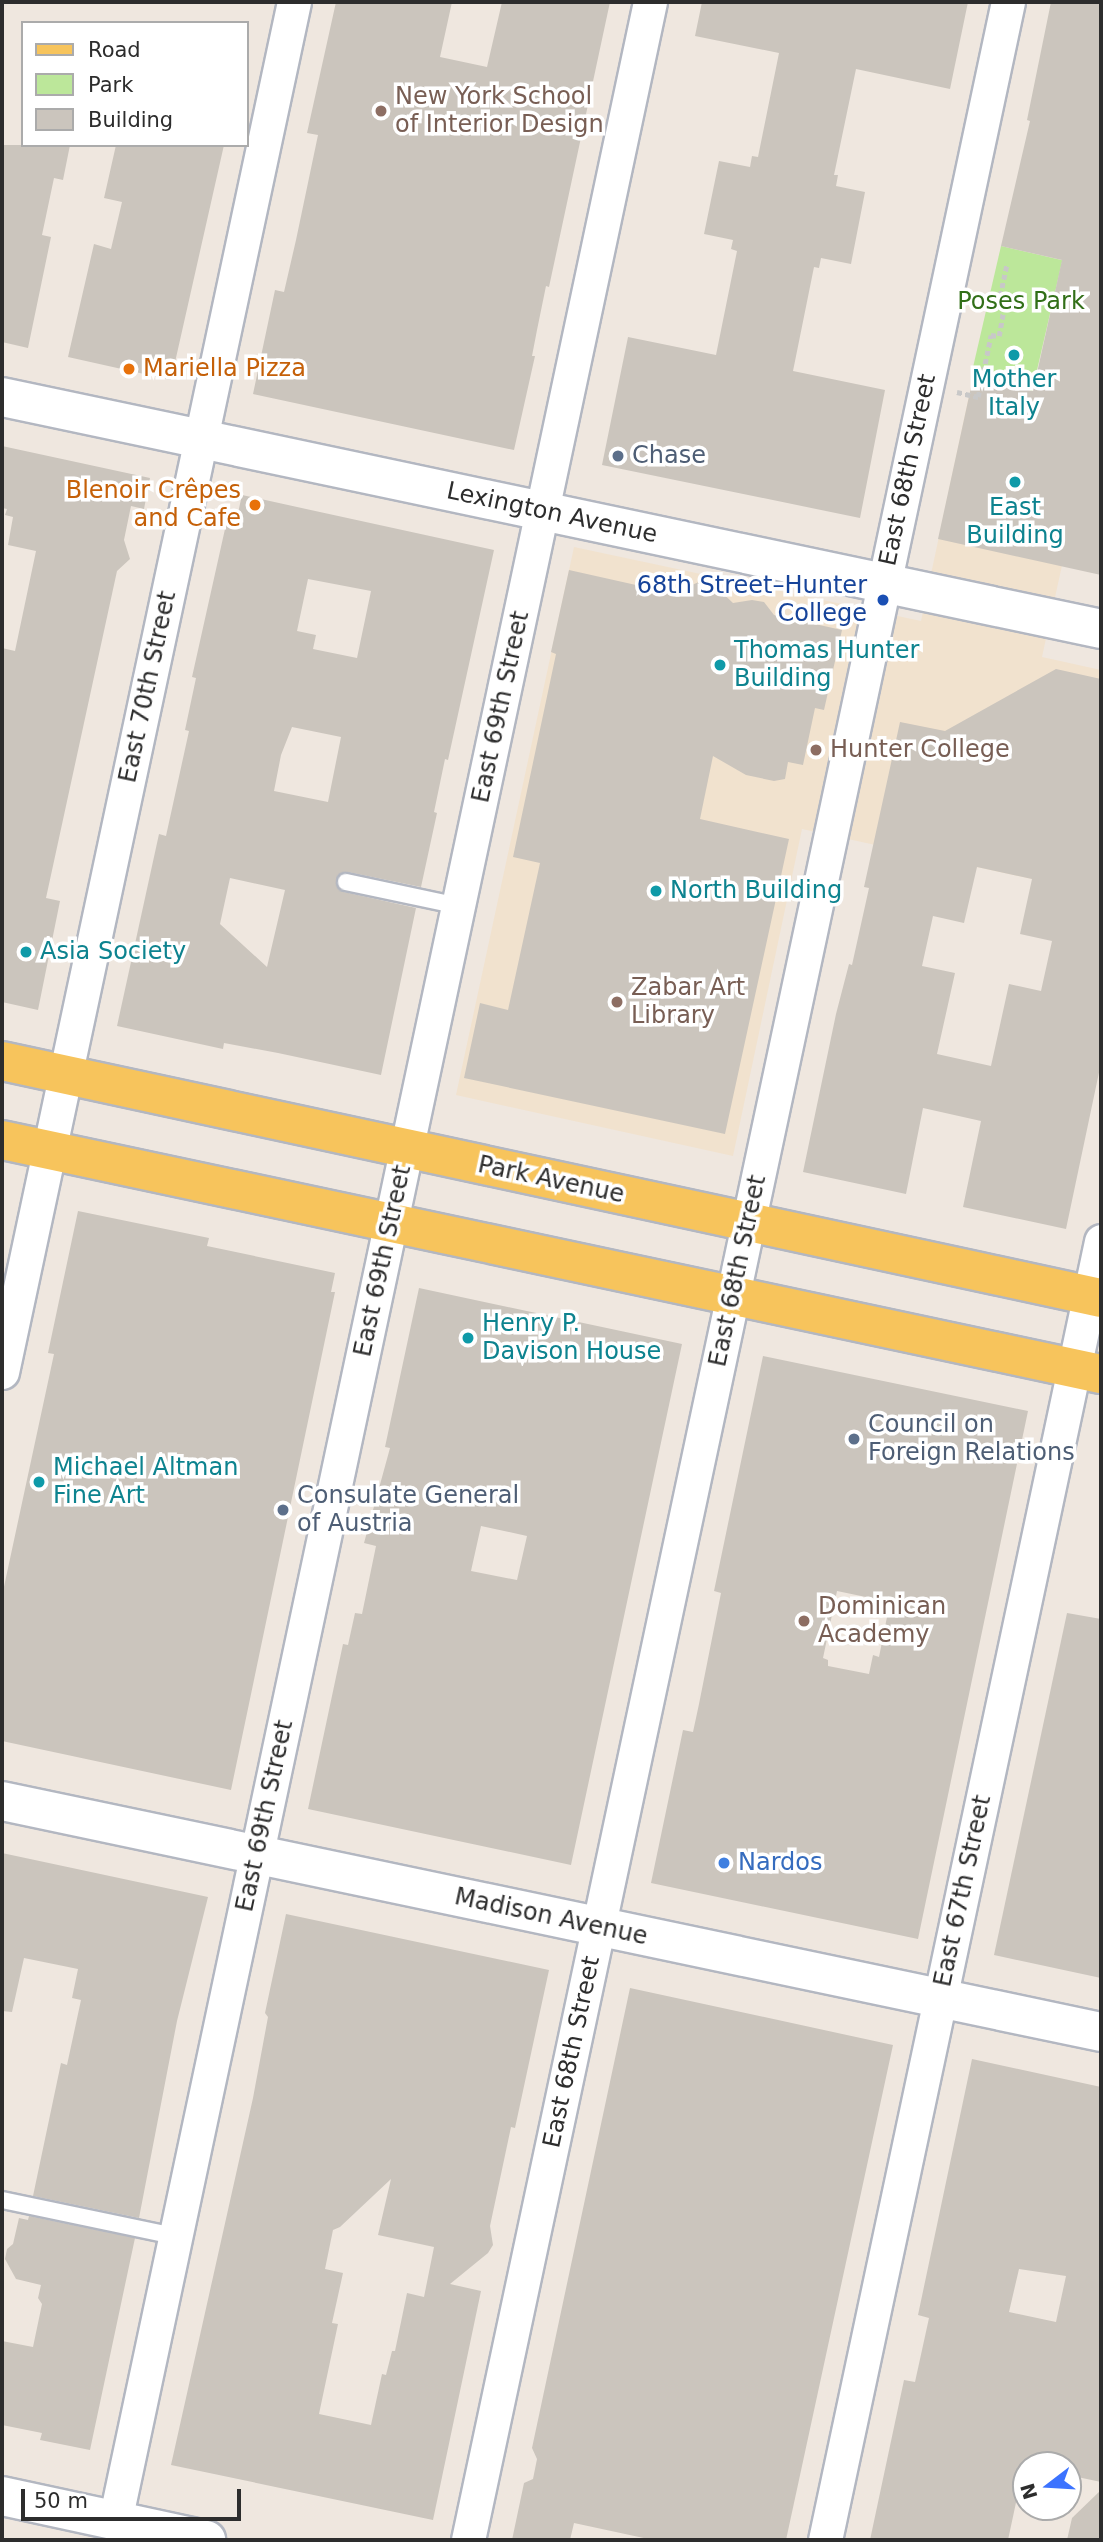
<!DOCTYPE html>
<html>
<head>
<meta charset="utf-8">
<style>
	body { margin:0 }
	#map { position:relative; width:1103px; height:2542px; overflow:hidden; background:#efe7df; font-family:"DejaVu Sans",sans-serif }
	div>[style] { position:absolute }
	.education>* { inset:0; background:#f1e2ce }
	.green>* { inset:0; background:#bce79a; transform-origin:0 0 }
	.building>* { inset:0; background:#cbc5bd }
	.path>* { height:4.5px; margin-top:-2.25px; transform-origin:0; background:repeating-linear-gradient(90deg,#c8c8c8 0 5px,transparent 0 8.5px) }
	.roads { filter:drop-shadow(2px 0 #b3b7c1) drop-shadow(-2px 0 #b3b7c1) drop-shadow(0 2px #b3b7c1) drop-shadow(0 -2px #b3b7c1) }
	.service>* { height:16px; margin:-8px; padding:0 8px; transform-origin:8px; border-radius:8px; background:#fff }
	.minor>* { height:33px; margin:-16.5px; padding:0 16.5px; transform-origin:16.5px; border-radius:16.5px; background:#fff }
	.secondary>* { height:38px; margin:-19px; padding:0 19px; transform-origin:19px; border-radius:19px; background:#fff }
	.primary>* { height:38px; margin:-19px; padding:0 19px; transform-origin:19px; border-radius:19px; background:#f7c45c }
	.dots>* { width:19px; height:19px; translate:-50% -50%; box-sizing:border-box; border:4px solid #fff; border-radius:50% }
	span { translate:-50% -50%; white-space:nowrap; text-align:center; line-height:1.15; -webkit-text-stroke:7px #fff; paint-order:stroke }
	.education-label { font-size:24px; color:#785e54 }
	.left { translate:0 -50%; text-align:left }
	.park-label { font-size:24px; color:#326f18 }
	.food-label { font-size:24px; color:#c56008 }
	.right { translate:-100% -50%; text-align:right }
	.culture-label { font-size:24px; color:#0d838f }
	.service-label { font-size:24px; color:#4e5e75 }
	.street-label { font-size:24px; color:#2d2d2d }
	.transit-label { font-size:24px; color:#164399 }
	.shop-label { font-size:24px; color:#366cbe }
	.frame { position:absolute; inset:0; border:4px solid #2d2d2d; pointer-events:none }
	.legend { position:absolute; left:21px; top:21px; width:228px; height:126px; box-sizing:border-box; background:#fff; border:2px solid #ababab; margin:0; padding:9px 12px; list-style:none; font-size:21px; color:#2d2d2d }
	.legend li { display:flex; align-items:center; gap:14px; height:35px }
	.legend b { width:35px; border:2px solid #ababab }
	.north { position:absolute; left:1012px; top:2451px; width:70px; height:70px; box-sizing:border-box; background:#fff; border:2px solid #ababab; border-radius:50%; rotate:253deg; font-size:19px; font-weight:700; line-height:28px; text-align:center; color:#2d2d2d }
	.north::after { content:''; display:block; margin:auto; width:24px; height:32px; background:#3c73ff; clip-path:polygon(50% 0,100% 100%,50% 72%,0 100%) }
	.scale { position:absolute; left:21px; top:2489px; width:220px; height:32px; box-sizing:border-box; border:4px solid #2d2d2d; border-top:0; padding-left:9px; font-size:21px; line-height:24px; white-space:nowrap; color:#2d2d2d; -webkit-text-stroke:5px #fff; paint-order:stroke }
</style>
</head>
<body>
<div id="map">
	<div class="education">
		<div style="clip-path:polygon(973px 377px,1097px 405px,1042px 657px,1101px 670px,1101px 894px,802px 829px,733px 1156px,456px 1095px,574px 547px,921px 621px)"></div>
	</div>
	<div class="green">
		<div style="left:1001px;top:246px;width:63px;height:134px;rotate:13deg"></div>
	</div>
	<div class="building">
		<div style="clip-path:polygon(336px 2px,452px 2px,440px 57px,487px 67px,502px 2px,610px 2px,549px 287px,546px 286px,537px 330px,532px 356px,535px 356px,514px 450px,253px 394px,275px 290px,284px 292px,296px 240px,318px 135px,307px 133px)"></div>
		<div style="clip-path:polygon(702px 2px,968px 2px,950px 89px,856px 69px,834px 175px,838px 175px,836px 186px,865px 192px,851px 264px,821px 258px,819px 268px,814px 267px,793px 371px,885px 390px,860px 518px,602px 465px,628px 337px,716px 355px,737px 251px,731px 249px,733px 240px,704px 234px,719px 161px,750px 167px,752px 156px,758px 157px,779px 53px,695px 36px)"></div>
		<div style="clip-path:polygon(1051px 2px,1101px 2px,1101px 575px,938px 539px,973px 378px,1033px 391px,1062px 260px,1001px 246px,1030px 121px,1027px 120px)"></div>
		<div style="clip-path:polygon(2px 145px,70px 145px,63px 180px,54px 178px,42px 235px,51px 237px,28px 348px,2px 342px)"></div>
		<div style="clip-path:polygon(116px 145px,224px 145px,171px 380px,68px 357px,94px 244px,111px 249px,122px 202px,104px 198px)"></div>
		<div style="clip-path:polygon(2px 446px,150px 478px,144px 509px,131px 506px,124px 540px,130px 559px,117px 571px,46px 898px,60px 901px,38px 1010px,2px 1002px,2px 648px,15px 651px,36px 551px,8px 545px,13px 517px,5px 515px,7px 509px,2px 508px)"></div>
		<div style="clip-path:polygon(evenodd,242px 495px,494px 550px,448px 760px,445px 759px,434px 812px,437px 813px,421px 887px,348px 872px,339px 875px,336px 880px,339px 889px,344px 892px,416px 908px,381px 1075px,278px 1053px,224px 1043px,223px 1049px,117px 1026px,159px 834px,166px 836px,189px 731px,185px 730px,196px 678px,192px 677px,227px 520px,236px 522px,242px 495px,308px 579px,371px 591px,357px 658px,313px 649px,316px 635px,297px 631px,308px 579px,242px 495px,292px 727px,341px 737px,328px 802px,274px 791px,281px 755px,292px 727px,242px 495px,230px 878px,285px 890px,267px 967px,220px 924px,230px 878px)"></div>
		<div style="clip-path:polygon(569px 570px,636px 585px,649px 579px,658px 580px,668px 587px,680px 590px,699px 582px,715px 586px,733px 603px,752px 600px,764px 602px,774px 615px,842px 630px,824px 710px,815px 708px,803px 765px,788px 762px,785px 779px,774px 781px,746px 775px,713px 756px,700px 819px,789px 839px,725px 1134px,464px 1078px,480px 1003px,508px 1010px,540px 863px,513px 857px,556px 654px,551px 652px)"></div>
		<div style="clip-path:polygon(evenodd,1056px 669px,1101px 679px,1101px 1063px,1066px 1229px,963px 1207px,981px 1121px,923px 1108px,906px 1194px,803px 1172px,836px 1014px,849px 964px,852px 965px,869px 888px,864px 887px,900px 722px,945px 731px,1056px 669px,977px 867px,1032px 879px,1020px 934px,1052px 941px,1041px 991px,1009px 984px,991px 1066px,937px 1054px,955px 973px,922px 966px,933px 916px,964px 923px,977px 867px)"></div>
		<div style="clip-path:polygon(78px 1211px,209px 1238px,207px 1246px,335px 1273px,331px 1292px,335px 1292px,231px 1790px,2px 1741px,2px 1596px,54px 1354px,48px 1353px)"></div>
		<div style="clip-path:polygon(evenodd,419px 1288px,682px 1344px,571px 1865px,308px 1809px,343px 1644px,348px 1645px,355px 1613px,362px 1614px,376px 1546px,364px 1543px,390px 1448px,385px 1447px,419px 1288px,481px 1526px,527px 1536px,517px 1580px,471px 1571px,481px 1526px)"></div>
		<div style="clip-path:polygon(evenodd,763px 1356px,1028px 1411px,918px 1939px,651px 1883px,683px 1730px,693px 1732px,699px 1704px,721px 1593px,714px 1591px,763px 1356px,837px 1591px,890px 1602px,879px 1657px,873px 1655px,869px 1674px,828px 1666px,828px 1660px,823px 1658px,837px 1591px)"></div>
		<div style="clip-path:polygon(1067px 1613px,1101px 1619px,1101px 1978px,994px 1955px)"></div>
		<div style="clip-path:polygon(2px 1853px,208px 1897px,177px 2021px,139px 2218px,33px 2196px,61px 2063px,67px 2065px,81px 2000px,72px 1998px,78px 1969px,24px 1958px,12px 2012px,2px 2011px)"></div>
		<div style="clip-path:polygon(evenodd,286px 1914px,549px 1970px,515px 2128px,511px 2127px,490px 2226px,493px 2245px,488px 2253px,450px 2284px,481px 2291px,433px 2520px,171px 2465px,253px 2098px,268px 2017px,265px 2013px,286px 1914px,391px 2179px,378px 2235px,434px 2247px,424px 2297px,407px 2293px,395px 2351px,392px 2351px,386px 2375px,382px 2374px,371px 2425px,319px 2414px,338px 2324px,332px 2323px,343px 2273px,325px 2269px,333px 2230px,340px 2227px,391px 2179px)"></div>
		<div style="clip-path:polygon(630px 1988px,893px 2045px,786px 2540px,653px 2540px,574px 2523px,570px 2540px,512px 2540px,524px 2483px,533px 2479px,537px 2459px,532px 2448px)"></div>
		<div style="clip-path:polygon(evenodd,972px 2059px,1101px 2087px,1101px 2482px,1068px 2475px,1068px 2465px,1024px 2465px,1008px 2540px,870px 2540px,904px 2380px,915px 2382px,929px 2318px,918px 2315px,972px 2059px,1019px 2269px,1066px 2276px,1056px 2322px,1009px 2312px,1019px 2269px)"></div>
		<div style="clip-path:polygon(29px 2216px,135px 2238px,90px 2450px,40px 2440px,42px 2433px,2px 2425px,2px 2341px,33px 2347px,42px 2304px,38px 2298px,41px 2285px,16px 2279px,5px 2259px,7px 2249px,13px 2244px,19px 2218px,28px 2220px)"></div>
		<div style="clip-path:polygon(1101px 2490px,1101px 2540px,1067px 2540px,1072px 2518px)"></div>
	</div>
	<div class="path">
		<div style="left:957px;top:392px;width:22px;rotate:13deg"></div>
		<div style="left:978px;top:397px;width:63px;rotate:-78.2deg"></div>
		<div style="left:991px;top:335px;width:8px;rotate:7deg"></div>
		<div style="left:999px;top:336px;width:39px;rotate:-80deg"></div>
		<div style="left:1006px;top:298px;width:6px;rotate:-162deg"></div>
		<div style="left:1000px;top:296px;width:33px;rotate:-78deg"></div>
	</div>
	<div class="roads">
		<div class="service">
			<div style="left:346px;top:882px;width:116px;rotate:12deg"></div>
			<div style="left:2px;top:2200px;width:177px;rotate:11.8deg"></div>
		</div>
		<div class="minor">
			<div style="left:2px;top:1372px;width:1401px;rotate:-77.97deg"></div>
			<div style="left:115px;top:2521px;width:2575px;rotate:-78.01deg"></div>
			<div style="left:468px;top:2540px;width:2595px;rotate:-77.99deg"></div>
			<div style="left:825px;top:2540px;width:1328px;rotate:-78deg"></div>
		</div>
		<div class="secondary">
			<div style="left:2px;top:397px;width:1123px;rotate:11.92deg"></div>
			<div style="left:2px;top:1801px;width:1123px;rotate:11.87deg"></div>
			<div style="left:2px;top:2496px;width:209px;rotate:12.2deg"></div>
		</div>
		<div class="primary">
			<div style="left:2px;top:1061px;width:1124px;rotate:12.17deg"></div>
			<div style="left:2px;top:1140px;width:1124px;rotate:12.02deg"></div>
		</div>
	</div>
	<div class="dots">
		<div style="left:381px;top:111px;background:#8d6e63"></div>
		<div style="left:1014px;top:355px;background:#0f9aa8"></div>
		<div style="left:129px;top:369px;background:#e8710a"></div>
		<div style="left:618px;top:456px;background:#5c6f8a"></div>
		<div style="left:1015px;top:482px;background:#0f9aa8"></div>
		<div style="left:255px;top:505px;background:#e8710a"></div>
		<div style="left:883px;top:600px;background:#1a4fb4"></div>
		<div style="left:720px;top:665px;background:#0f9aa8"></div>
		<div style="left:816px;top:750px;background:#8d6e63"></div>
		<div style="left:656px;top:891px;background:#0f9aa8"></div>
		<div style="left:26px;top:952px;background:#0f9aa8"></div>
		<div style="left:617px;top:1002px;background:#8d6e63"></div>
		<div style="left:468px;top:1338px;background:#0f9aa8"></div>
		<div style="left:854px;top:1439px;background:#5c6f8a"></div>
		<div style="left:39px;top:1482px;background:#0f9aa8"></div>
		<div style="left:283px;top:1510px;background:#5c6f8a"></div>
		<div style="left:804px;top:1621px;background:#8d6e63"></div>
		<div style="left:724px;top:1863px;background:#3f7fe0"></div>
	</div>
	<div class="education-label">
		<span class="left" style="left:395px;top:111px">New York School<br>of Interior Design</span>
		<span class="left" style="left:830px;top:750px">Hunter College</span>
		<span class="left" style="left:631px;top:1002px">Zabar Art<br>Library</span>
		<span class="left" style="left:818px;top:1621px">Dominican<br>Academy</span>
	</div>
	<div class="park-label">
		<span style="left:1021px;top:302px">Poses Park</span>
	</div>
	<div class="food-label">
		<span class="left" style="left:143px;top:369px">Mariella Pizza</span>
		<span class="right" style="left:241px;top:505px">Blenoir Crêpes<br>and Cafe</span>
	</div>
	<div class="culture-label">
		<span style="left:1014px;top:394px">Mother<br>Italy</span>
		<span style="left:1015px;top:522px">East<br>Building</span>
		<span class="left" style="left:734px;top:665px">Thomas Hunter<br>Building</span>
		<span class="left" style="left:670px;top:891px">North Building</span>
		<span class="left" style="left:40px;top:952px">Asia Society</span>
		<span class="left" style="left:482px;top:1338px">Henry P.<br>Davison House</span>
		<span class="left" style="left:53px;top:1482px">Michael Altman<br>Fine Art</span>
	</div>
	<div class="service-label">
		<span class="left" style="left:632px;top:456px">Chase</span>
		<span class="left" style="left:868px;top:1439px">Council on<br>Foreign Relations</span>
		<span class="left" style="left:297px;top:1510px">Consulate General<br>of Austria</span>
	</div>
	<div class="street-label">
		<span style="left:908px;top:470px;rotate:-78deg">East 68th Street</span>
		<span style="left:552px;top:513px;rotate:12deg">Lexington Avenue</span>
		<span style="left:148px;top:687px;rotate:-78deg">East 70th Street</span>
		<span style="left:501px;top:707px;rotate:-78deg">East 69th Street</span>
		<span style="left:551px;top:1180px;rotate:12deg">Park Avenue</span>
		<span style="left:383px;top:1261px;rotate:-78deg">East 69th Street</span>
		<span style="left:738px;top:1271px;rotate:-78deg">East 68th Street</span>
		<span style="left:265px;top:1816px;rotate:-78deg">East 69th Street</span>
		<span style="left:963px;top:1891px;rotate:-78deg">East 67th Street</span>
		<span style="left:551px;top:1917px;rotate:12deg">Madison Avenue</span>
		<span style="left:572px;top:2052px;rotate:-78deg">East 68th Street</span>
	</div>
	<div class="transit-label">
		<span class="right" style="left:867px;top:600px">68th Street–Hunter<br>College</span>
	</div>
	<div class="shop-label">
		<span class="left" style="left:738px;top:1863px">Nardos</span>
	</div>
	<div class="frame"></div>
	<ul class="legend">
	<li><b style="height:9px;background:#f7c45c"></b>Road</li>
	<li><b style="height:19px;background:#bce79a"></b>Park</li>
	<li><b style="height:19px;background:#cbc5bd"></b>Building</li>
	</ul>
	<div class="north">N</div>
	<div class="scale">50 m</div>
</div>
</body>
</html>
